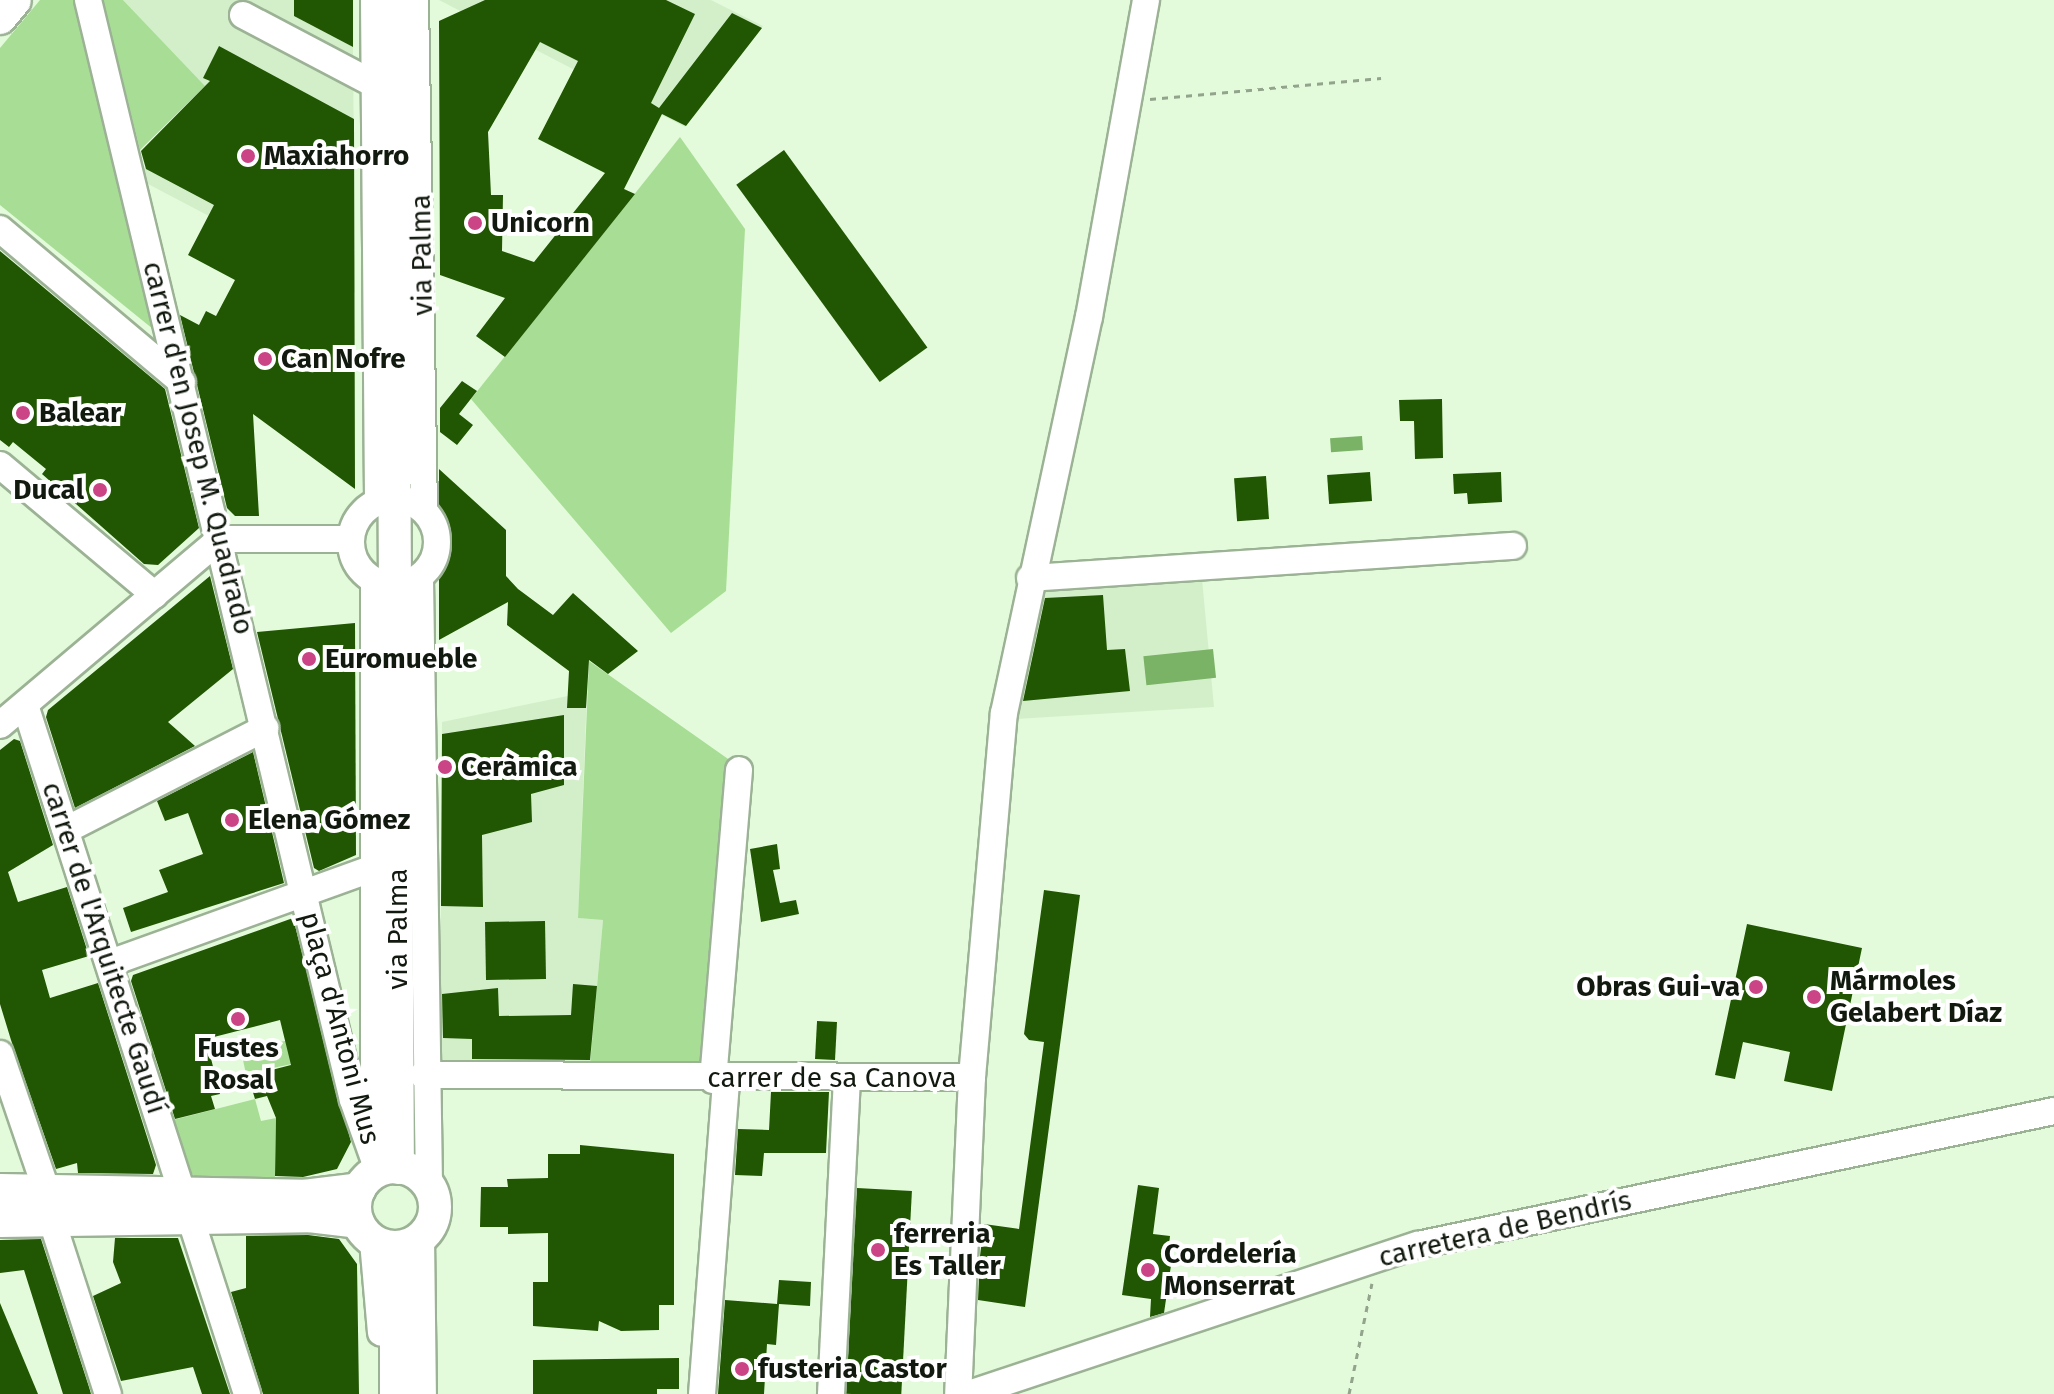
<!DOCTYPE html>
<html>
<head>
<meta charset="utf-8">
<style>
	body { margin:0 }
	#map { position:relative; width:2054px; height:1394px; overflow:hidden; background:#e3fbdb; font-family:"Fira Sans",sans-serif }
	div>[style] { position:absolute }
	.built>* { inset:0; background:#d3efca }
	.green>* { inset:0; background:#a8dd95; transform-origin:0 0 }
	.water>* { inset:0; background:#7ab266; transform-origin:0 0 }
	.building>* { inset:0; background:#215603; transform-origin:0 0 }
	.path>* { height:3px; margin-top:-1.5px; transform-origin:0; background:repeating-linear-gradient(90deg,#92a48c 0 6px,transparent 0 12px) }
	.roads { filter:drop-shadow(2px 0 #9cb295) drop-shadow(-2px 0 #9cb295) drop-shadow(0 2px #9cb295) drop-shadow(0 -2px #9cb295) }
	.minor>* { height:26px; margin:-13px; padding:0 13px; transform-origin:13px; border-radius:13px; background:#fff }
	.minor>.ring { margin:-13px; padding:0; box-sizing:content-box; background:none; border:26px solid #fff; border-radius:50% }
	.major>* { height:32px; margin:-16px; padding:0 16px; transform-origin:16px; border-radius:16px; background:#fff }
	.major>.ring { margin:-16px; padding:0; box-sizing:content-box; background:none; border:32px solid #fff; border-radius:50% }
	.dots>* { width:22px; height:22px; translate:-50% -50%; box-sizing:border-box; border:4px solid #fff; border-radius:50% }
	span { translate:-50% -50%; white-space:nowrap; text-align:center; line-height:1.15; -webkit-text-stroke:8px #fff; paint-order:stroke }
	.poi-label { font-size:28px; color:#121a0f; font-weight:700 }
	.left { translate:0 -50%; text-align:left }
	.right { translate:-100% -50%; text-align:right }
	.street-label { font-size:28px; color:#121a0f }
</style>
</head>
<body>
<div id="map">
	<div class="built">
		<div style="clip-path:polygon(123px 0,294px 0,294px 16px,353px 47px,355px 293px,148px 184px,144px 169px,205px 86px)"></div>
		<div style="clip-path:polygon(439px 0,711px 0,763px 26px,685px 127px)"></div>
		<div style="clip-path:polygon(1030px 578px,1202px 579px,1214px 707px,1015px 719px)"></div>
		<div style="clip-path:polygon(587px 692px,578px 918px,603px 920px,590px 1064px,439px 1064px,441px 906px,483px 906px,483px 875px,441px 875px,442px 722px)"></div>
	</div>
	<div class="green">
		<div style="clip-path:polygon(40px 0,76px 0,153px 329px,0 205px,0 48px)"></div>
		<div style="clip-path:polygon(103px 0,123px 0,205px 86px,140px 150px)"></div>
		<div style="clip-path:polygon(680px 137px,745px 229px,726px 591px,671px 633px,471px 399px)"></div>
		<div style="clip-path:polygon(589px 661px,731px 761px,703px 1064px,590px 1064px,603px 920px,578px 918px)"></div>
		<div style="left:327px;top:1032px;width:24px;height:88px;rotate:78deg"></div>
		<div style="clip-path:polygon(255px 1099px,261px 1121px,276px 1118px,275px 1177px,196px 1177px,189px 1172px,173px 1120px)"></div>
	</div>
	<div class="water">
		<div style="left:1362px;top:436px;width:14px;height:32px;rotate:86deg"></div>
		<div style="left:1213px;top:649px;width:29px;height:70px;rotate:84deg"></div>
	</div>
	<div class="building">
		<div style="clip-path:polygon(294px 0,353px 0,353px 47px,294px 16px)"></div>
		<div style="clip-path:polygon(evenodd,485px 0,666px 0,695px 14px,651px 103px,659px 108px,732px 13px,762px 28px,686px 126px,662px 114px,624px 189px,635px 194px,505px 357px,476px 336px,505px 298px,440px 275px,439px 21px,485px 0,540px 42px,578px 61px,538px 139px,605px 173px,534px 262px,502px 251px,503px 195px,491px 195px,488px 132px,540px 42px)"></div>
		<div style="clip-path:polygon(219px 46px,354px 119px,355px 489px,253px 414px,259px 516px,235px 516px,227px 508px,180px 315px,199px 325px,206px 311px,216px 316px,235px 280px,188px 255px,214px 205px,146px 169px,141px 151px,210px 81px,203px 78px)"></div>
		<div style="left:784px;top:150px;width:244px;height:59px;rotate:54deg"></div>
		<div style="clip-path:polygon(0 251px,165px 389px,199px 528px,158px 565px,144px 564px,42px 474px,46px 469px,13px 442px,9px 447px,0 440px)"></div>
		<div style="clip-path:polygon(462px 381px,477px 391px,459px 414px,473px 425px,457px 445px,440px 432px,440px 408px)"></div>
		<div style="clip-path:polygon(1442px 399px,1443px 458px,1415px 459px,1414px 421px,1400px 421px,1399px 400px)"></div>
		<div style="clip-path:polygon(439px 469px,506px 530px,506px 576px,518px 589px,553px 615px,573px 593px,638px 651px,608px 674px,589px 660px,586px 708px,567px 708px,569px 671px,507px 625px,508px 602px,439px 640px)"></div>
		<div style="left:1370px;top:472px;width:29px;height:43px;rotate:86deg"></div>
		<div style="clip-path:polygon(1501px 472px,1502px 502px,1468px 504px,1467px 493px,1454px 494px,1453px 474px)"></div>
		<div style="left:1266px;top:476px;width:43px;height:32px;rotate:86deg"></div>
		<div style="clip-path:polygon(210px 576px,233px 669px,168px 722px,195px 746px,75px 808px,46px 717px,48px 710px)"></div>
		<div style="clip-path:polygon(1103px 595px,1107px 650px,1125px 649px,1130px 691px,1023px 701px,1045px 598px)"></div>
		<div style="clip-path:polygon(355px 623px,356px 855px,319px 871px,314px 868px,257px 632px)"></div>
		<div style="clip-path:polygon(564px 715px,564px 785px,531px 794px,532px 822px,482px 835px,483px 907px,441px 906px,442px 734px)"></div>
		<div style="clip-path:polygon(14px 739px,20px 741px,53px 845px,8px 872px,18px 902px,67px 887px,89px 956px,42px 970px,50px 998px,98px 983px,156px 1165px,153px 1174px,78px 1173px,77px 1163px,56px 1169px,11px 1040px,0 1004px,0 750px)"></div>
		<div style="clip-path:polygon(253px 752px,284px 883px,131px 932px,123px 908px,168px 892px,159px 870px,203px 854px,188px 813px,165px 821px,157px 801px)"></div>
		<div style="clip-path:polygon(777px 844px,780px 869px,773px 870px,780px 903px,796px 900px,799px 914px,761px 922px,750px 849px)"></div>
		<div style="clip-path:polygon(1044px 890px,1080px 895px,1025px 1307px,978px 1300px,980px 1256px,984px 1224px,1019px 1229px,1044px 1042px,1029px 1040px,1024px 1034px)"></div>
		<div style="clip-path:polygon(293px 918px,351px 1142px,337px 1169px,303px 1177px,275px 1176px,276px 1118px,267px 1096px,255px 1099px,248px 1076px,291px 1065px,280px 1020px,206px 1039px,220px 1094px,211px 1096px,215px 1109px,175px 1119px,131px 981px,133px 975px)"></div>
		<div style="left:545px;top:921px;width:58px;height:60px;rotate:89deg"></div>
		<div style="clip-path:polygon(1747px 924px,1862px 948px,1832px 1091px,1784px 1081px,1790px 1052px,1743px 1042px,1735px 1079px,1715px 1075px)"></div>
		<div style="clip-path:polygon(573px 984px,597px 986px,590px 1060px,472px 1059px,472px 1039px,443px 1038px,442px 994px,498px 988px,499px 1016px,571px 1015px)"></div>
		<div style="left:837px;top:1022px;width:38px;height:20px;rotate:93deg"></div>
		<div style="clip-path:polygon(771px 1092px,829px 1092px,826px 1153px,764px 1153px,762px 1176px,735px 1175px,738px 1129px,769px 1130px)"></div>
		<div style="clip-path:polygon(580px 1145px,674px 1154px,674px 1305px,659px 1305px,659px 1330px,621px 1331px,599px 1321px,598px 1331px,533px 1326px,533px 1282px,548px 1282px,548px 1233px,508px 1234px,508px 1227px,480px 1227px,481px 1187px,508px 1187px,507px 1179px,548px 1178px,548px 1154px,580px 1154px)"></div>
		<div style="clip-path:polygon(1138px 1185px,1159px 1188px,1153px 1234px,1170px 1236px,1169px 1245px,1174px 1245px,1164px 1313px,1150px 1317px,1151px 1299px,1122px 1295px)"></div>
		<div style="left:857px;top:1188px;width:55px;height:206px;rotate:3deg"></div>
		<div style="clip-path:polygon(308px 1235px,339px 1239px,357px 1264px,359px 1394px,263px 1394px,231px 1292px,246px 1288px,246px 1236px)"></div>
		<div style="clip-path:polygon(115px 1238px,178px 1238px,230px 1394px,202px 1394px,193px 1367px,121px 1381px,93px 1296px,121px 1283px,113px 1262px)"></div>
		<div style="clip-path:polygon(41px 1239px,89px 1387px,91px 1394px,63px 1394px,24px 1270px,0 1273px,0 1240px)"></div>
		<div style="clip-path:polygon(779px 1280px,811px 1282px,810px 1306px,779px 1304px,776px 1345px,767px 1344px,764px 1394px,718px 1394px,725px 1300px,777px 1304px)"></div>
		<div style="clip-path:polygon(0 1303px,38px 1394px,0 1394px)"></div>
		<div style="clip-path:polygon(679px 1358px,679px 1389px,657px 1389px,657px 1394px,533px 1394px,533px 1360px)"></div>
	</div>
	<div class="path">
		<div style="left:1150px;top:99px;width:232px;rotate:-5.2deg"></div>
		<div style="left:1349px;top:1394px;width:113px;rotate:-78.3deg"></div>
	</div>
	<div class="roads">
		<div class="minor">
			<div style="left:88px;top:0;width:1131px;rotate:76.46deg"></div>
			<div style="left:353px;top:1100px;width:63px;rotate:70.4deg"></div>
			<div style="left:374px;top:0;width:501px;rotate:89.54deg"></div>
			<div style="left:415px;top:0;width:510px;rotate:88.99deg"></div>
			<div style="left:243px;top:15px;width:146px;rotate:27.8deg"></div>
			<div style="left:0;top:229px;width:238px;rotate:40.1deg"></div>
			<div style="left:0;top:465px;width:202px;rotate:40deg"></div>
			<div class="ring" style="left:351px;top:499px;width:60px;height:60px"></div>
			<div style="left:1030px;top:578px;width:484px;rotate:-3.8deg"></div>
			<div style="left:420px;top:579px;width:607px;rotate:89.15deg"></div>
			<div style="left:25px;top:705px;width:724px;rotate:72.14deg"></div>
			<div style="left:0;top:725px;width:288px;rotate:-40.2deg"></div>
			<div style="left:220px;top:539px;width:131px"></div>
			<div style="left:66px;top:830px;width:224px;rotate:-27.1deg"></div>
			<div style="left:110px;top:963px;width:281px;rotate:-19.8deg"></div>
			<div style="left:0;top:1054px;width:143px;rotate:71.2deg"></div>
			<div style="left:423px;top:1075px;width:549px;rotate:0.21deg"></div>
			<div style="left:972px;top:1077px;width:317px;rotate:92.5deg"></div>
			<div style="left:972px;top:1077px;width:365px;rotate:-85deg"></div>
			<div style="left:1004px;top:713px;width:405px;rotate:-77.9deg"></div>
			<div style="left:1089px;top:317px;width:322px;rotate:-79.8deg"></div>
			<div style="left:713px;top:1080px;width:311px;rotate:-85.2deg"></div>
			<div style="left:374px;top:1139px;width:556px;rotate:-90deg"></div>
			<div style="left:52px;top:1221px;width:182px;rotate:72.1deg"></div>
			<div style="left:421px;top:1237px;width:157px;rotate:89.3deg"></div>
			<div style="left:373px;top:1241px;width:92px;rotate:85deg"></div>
			<div style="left:702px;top:1394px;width:315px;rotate:-85.6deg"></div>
			<div style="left:831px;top:1394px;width:316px;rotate:-87.1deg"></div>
			<div style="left:969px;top:1394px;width:473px;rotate:-18.4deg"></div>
			<div style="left:1418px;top:1245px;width:650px;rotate:-11.9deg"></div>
		</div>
		<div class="major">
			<div style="left:392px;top:0;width:1168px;rotate:89.71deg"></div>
			<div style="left:0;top:18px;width:23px;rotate:-50deg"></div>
			<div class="ring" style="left:355px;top:1167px;width:48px;height:48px"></div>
			<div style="left:0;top:1190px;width:304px;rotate:1.1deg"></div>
			<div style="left:304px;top:1196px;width:56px;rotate:-7.1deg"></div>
			<div style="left:0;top:1221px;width:309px;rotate:-0.9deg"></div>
			<div style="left:309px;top:1216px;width:49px;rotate:7deg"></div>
			<div style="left:396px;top:1247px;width:147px;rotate:90deg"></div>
		</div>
	</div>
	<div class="dots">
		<div style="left:248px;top:156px;background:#cb4586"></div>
		<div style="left:475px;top:223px;background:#cb4586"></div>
		<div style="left:265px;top:359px;background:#cb4586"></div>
		<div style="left:23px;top:413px;background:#cb4586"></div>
		<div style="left:100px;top:490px;background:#cb4586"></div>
		<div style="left:309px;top:659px;background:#cb4586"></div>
		<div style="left:445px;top:767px;background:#cb4586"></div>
		<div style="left:232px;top:820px;background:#cb4586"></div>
		<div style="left:1756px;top:987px;background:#cb4586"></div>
		<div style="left:1814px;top:997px;background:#cb4586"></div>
		<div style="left:238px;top:1019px;background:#cb4586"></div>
		<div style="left:878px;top:1250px;background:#cb4586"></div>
		<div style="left:1148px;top:1270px;background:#cb4586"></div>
		<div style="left:742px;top:1369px;background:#cb4586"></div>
	</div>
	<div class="poi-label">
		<span class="left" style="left:264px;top:156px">Maxiahorro</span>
		<span class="left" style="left:491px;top:223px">Unicorn</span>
		<span class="left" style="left:281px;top:359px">Can Nofre</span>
		<span class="left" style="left:39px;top:413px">Balear</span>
		<span class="right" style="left:84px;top:490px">Ducal</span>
		<span class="left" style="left:325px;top:659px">Euromueble</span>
		<span class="left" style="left:461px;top:767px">Ceràmica</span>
		<span class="left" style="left:248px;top:820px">Elena Gómez</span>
		<span class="left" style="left:1830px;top:997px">Mármoles<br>Gelabert Díaz</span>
		<span class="right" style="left:1740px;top:987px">Obras Gui-va</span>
		<span style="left:238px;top:1064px">Fustes<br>Rosal</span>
		<span class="left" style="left:894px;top:1250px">ferreria<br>Es Taller</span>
		<span class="left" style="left:1164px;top:1270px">Cordelería<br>Monserrat</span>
		<span class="left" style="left:758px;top:1369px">fusteria Castor</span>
	</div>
	<div class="street-label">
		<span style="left:422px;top:255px;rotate:-91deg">via Palma</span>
		<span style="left:198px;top:448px;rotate:76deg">carrer d'en Josep M. Quadrado</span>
		<span style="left:398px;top:929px;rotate:-90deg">via Palma</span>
		<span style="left:104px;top:948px;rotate:72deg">carrer de l'Arquitecte Gaudí</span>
		<span style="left:340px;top:1028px;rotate:75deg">plaça d'Antoni Mus</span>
		<span style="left:832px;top:1078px">carrer de sa Canova</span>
		<span style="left:1505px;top:1229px;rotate:-13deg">carretera de Bendrís</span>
	</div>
</div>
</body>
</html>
